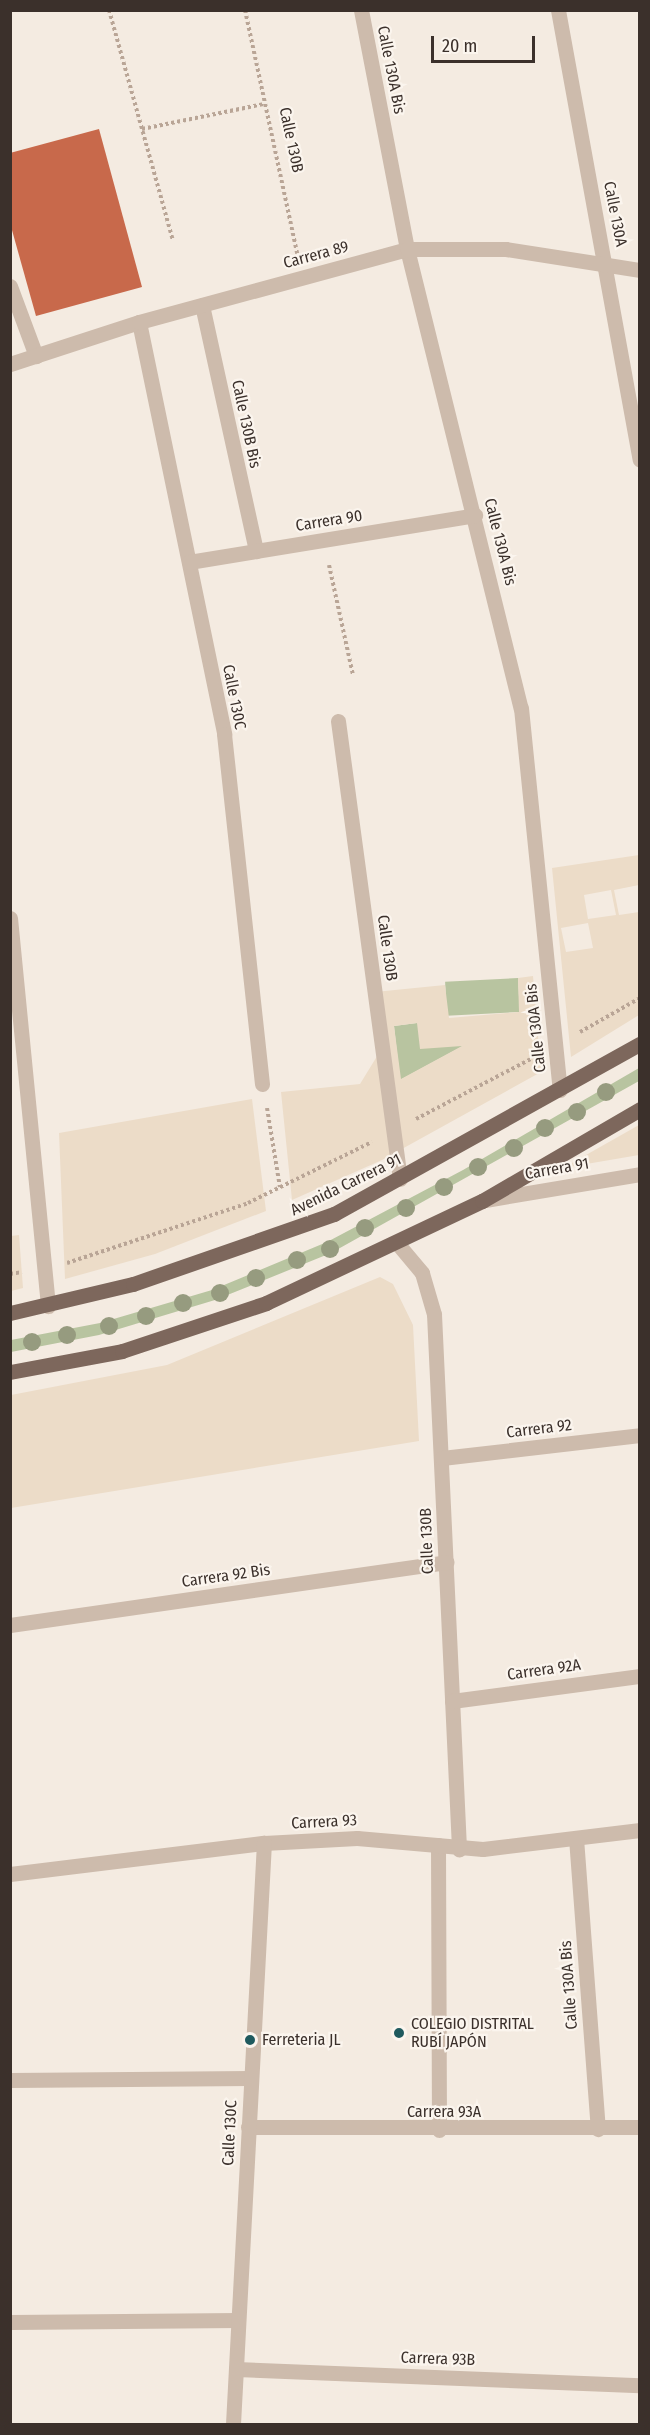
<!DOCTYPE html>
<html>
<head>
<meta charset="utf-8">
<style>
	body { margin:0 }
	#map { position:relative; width:650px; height:2435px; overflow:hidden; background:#f4ebe1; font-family:"Fira Sans Condensed",sans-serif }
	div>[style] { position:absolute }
	.green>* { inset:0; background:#b8c4a0; transform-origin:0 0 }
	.plaza>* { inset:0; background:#ecdcc8 }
	.building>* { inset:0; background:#c8694b }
	.path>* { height:4px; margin-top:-2px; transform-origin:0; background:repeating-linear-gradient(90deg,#b9a596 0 3px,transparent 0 6px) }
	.minor>* { height:15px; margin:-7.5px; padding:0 7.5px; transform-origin:7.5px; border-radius:7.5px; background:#cdbbac }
	.major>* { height:15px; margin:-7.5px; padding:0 7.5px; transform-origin:7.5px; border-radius:7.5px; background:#7d675c }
	.trees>* { width:18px; height:18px; margin:-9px; border-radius:50%; background:#969b7f }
	.dots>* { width:16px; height:16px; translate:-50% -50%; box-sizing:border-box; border:3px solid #fbf5ee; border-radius:50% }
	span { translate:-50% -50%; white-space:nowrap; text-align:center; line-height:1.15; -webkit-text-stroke:4.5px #fbf5ee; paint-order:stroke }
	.street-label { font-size:16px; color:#3b302b }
	.poi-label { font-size:16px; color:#3b302b }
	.left { translate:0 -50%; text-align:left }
	.frame { position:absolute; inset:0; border:12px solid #3b302b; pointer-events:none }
	.scale { position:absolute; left:431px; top:36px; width:104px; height:27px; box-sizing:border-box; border:3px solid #3b302b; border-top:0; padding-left:8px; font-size:18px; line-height:21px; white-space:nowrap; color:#3b302b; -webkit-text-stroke:4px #fbf5ee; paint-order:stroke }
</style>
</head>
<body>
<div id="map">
	<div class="green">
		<div style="left:518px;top:978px;width:34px;height:73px;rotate:87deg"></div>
		<div style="clip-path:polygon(417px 1023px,463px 1046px,400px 1080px,394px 1026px)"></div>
		<div style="clip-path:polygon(639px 1068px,639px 1081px,331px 1253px,215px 1300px,99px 1335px,11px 1352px,11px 1340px,100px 1323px,212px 1290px,327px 1242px,463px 1170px)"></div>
	</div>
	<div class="plaza">
		<div style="clip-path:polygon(evenodd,639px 855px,639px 885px,614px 890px,619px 915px,639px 912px,639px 1015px,571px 1057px,552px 868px,639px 855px,611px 890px,616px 915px,588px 919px,584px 895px,611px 890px,639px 855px,588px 923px,593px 948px,566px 952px,561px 928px,588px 923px)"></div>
		<div style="clip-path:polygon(evenodd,533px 976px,541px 1072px,382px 1160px,292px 1200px,281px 1092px,360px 1084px,379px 1053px,375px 992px,445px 985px,449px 1018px,519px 1012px,518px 978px,533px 976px,417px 1023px,420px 1049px,462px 1046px,401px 1079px,394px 1026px,417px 1023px)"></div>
		<div style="clip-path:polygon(252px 1099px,266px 1211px,155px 1254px,65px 1279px,59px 1133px)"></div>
		<div style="clip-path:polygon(639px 1125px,639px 1155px,563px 1168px)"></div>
		<div style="clip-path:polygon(19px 1235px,23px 1288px,11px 1291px,11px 1236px)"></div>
		<div style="clip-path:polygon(380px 1277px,393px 1284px,413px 1325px,419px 1441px,11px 1508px,11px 1395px,167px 1365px)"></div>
	</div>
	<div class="building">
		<div style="clip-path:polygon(99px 129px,142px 287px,36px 316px,10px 223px,10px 153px)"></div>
	</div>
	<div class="path">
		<div style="left:109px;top:10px;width:239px;rotate:74.5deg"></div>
		<div style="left:245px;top:10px;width:249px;rotate:77.9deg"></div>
		<div style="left:142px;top:129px;width:125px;rotate:-11.6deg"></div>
		<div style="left:329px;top:565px;width:113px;rotate:77.7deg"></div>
		<div style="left:580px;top:1032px;width:69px;rotate:-29.5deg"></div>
		<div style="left:267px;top:1108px;width:80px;rotate:80.7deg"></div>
		<div style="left:416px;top:1119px;width:130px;rotate:-27.6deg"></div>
		<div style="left:67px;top:1263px;width:191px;rotate:-18.3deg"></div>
		<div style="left:248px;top:1203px;width:138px;rotate:-26.2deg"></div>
		<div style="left:10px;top:1274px;width:12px;rotate:-9deg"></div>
	</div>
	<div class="minor">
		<div style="left:361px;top:10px;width:243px;rotate:79.1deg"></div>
		<div style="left:407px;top:249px;width:473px;rotate:76.1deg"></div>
		<div style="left:521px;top:708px;width:384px;rotate:84.2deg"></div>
		<div style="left:558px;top:10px;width:457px;rotate:79.7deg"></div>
		<div style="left:10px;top:286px;width:75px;rotate:69.6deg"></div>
		<div style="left:202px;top:305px;width:252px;rotate:77.6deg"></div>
		<div style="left:139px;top:322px;width:421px;rotate:78.3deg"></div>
		<div style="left:224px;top:734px;width:352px;rotate:83.8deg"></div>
		<div style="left:10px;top:364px;width:136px;rotate:-18deg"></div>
		<div style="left:139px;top:322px;width:278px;rotate:-15.2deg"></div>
		<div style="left:407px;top:249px;width:99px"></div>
		<div style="left:506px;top:249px;width:136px;rotate:8.9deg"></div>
		<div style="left:189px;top:562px;width:290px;rotate:-9.3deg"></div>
		<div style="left:338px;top:721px;width:462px;rotate:82.3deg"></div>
		<div style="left:10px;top:918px;width:390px;rotate:84.4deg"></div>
		<div style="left:485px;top:1200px;width:157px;rotate:-9.5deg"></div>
		<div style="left:397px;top:1243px;width:39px;rotate:50deg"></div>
		<div style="left:422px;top:1273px;width:43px;rotate:73.7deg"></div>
		<div style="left:434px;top:1314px;width:536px;rotate:87.32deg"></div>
		<div style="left:442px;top:1458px;width:199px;rotate:-6.6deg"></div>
		<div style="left:10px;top:1625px;width:441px;rotate:-8.2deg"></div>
		<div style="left:452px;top:1701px;width:190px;rotate:-7.6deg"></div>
		<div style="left:576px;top:1838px;width:292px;rotate:85.7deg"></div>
		<div style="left:438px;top:1845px;width:285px;rotate:89.8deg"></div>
		<div style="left:10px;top:1874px;width:256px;rotate:-7deg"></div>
		<div style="left:264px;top:1843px;width:93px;rotate:-3.1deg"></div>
		<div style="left:357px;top:1838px;width:126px;rotate:5deg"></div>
		<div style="left:483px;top:1849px;width:158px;rotate:-6.9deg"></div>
		<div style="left:10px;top:2080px;width:241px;rotate:-0.5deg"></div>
		<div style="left:248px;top:2127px;width:392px"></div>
		<div style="left:10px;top:2322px;width:228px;rotate:-0.5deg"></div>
		<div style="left:236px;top:2369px;width:404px;rotate:2.3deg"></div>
		<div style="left:233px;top:2424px;width:582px;rotate:-86.95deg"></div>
	</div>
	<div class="major">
		<div style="left:10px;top:1313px;width:126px;rotate:-13.3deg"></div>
		<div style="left:133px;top:1284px;width:213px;rotate:-19.2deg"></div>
		<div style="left:334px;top:1214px;width:350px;rotate:-29.1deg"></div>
		<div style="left:10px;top:1372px;width:114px;rotate:-10.6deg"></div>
		<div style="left:122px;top:1351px;width:152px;rotate:-18.4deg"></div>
		<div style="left:266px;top:1303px;width:239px;rotate:-25.3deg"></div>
		<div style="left:482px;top:1201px;width:183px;rotate:-30.2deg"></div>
	</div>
	<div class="trees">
		<div style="left:606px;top:1092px"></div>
		<div style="left:577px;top:1112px"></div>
		<div style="left:545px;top:1128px"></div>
		<div style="left:514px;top:1148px"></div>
		<div style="left:478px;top:1167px"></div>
		<div style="left:444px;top:1187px"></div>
		<div style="left:406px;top:1208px"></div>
		<div style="left:365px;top:1228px"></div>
		<div style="left:330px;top:1249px"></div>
		<div style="left:297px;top:1260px"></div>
		<div style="left:256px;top:1278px"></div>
		<div style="left:220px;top:1293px"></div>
		<div style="left:183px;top:1303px"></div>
		<div style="left:146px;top:1316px"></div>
		<div style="left:109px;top:1326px"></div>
		<div style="left:67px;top:1335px"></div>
		<div style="left:32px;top:1342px"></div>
	</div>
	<div class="dots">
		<div style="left:399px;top:2033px;background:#1f5a5e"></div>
		<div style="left:250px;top:2040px;background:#1f5a5e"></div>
	</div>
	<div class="street-label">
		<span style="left:391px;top:70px;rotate:79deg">Calle 130A Bis</span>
		<span style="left:291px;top:140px;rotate:78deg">Calle 130B</span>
		<span style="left:615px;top:214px;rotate:79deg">Calle 130A</span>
		<span style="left:316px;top:255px;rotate:-15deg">Carrera 89</span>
		<span style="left:246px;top:424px;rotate:78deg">Calle 130B Bis</span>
		<span style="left:329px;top:521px;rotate:-9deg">Carrera 90</span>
		<span style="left:500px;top:542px;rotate:76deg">Calle 130A Bis</span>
		<span style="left:234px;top:697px;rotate:79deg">Calle 130C</span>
		<span style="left:387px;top:948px;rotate:82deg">Calle 130B</span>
		<span style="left:536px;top:1028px;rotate:-96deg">Calle 130A Bis</span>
		<span style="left:557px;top:1169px;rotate:-10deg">Carrera 91</span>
		<span style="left:346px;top:1185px;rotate:-26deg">Avenida Carrera 91</span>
		<span style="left:539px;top:1429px;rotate:-7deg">Carrera 92</span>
		<span style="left:427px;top:1541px;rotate:-92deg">Calle 130B</span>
		<span style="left:226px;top:1576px;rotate:-8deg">Carrera 92 Bis</span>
		<span style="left:544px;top:1670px;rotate:-8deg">Carrera 92A</span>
		<span style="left:324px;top:1822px;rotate:-3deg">Carrera 93</span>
		<span style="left:569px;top:1985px;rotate:-94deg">Calle 130A Bis</span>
		<span style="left:444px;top:2112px">Carrera 93A</span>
		<span style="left:230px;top:2133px;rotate:-87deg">Calle 130C</span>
		<span style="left:438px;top:2359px;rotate:2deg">Carrera 93B</span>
	</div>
	<div class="poi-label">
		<span class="left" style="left:411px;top:2033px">COLEGIO DISTRITAL<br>RUBÍ JAPÓN</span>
		<span class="left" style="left:262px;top:2040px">Ferreteria JL</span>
	</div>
	<div class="frame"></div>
	<div class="scale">20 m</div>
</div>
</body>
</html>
